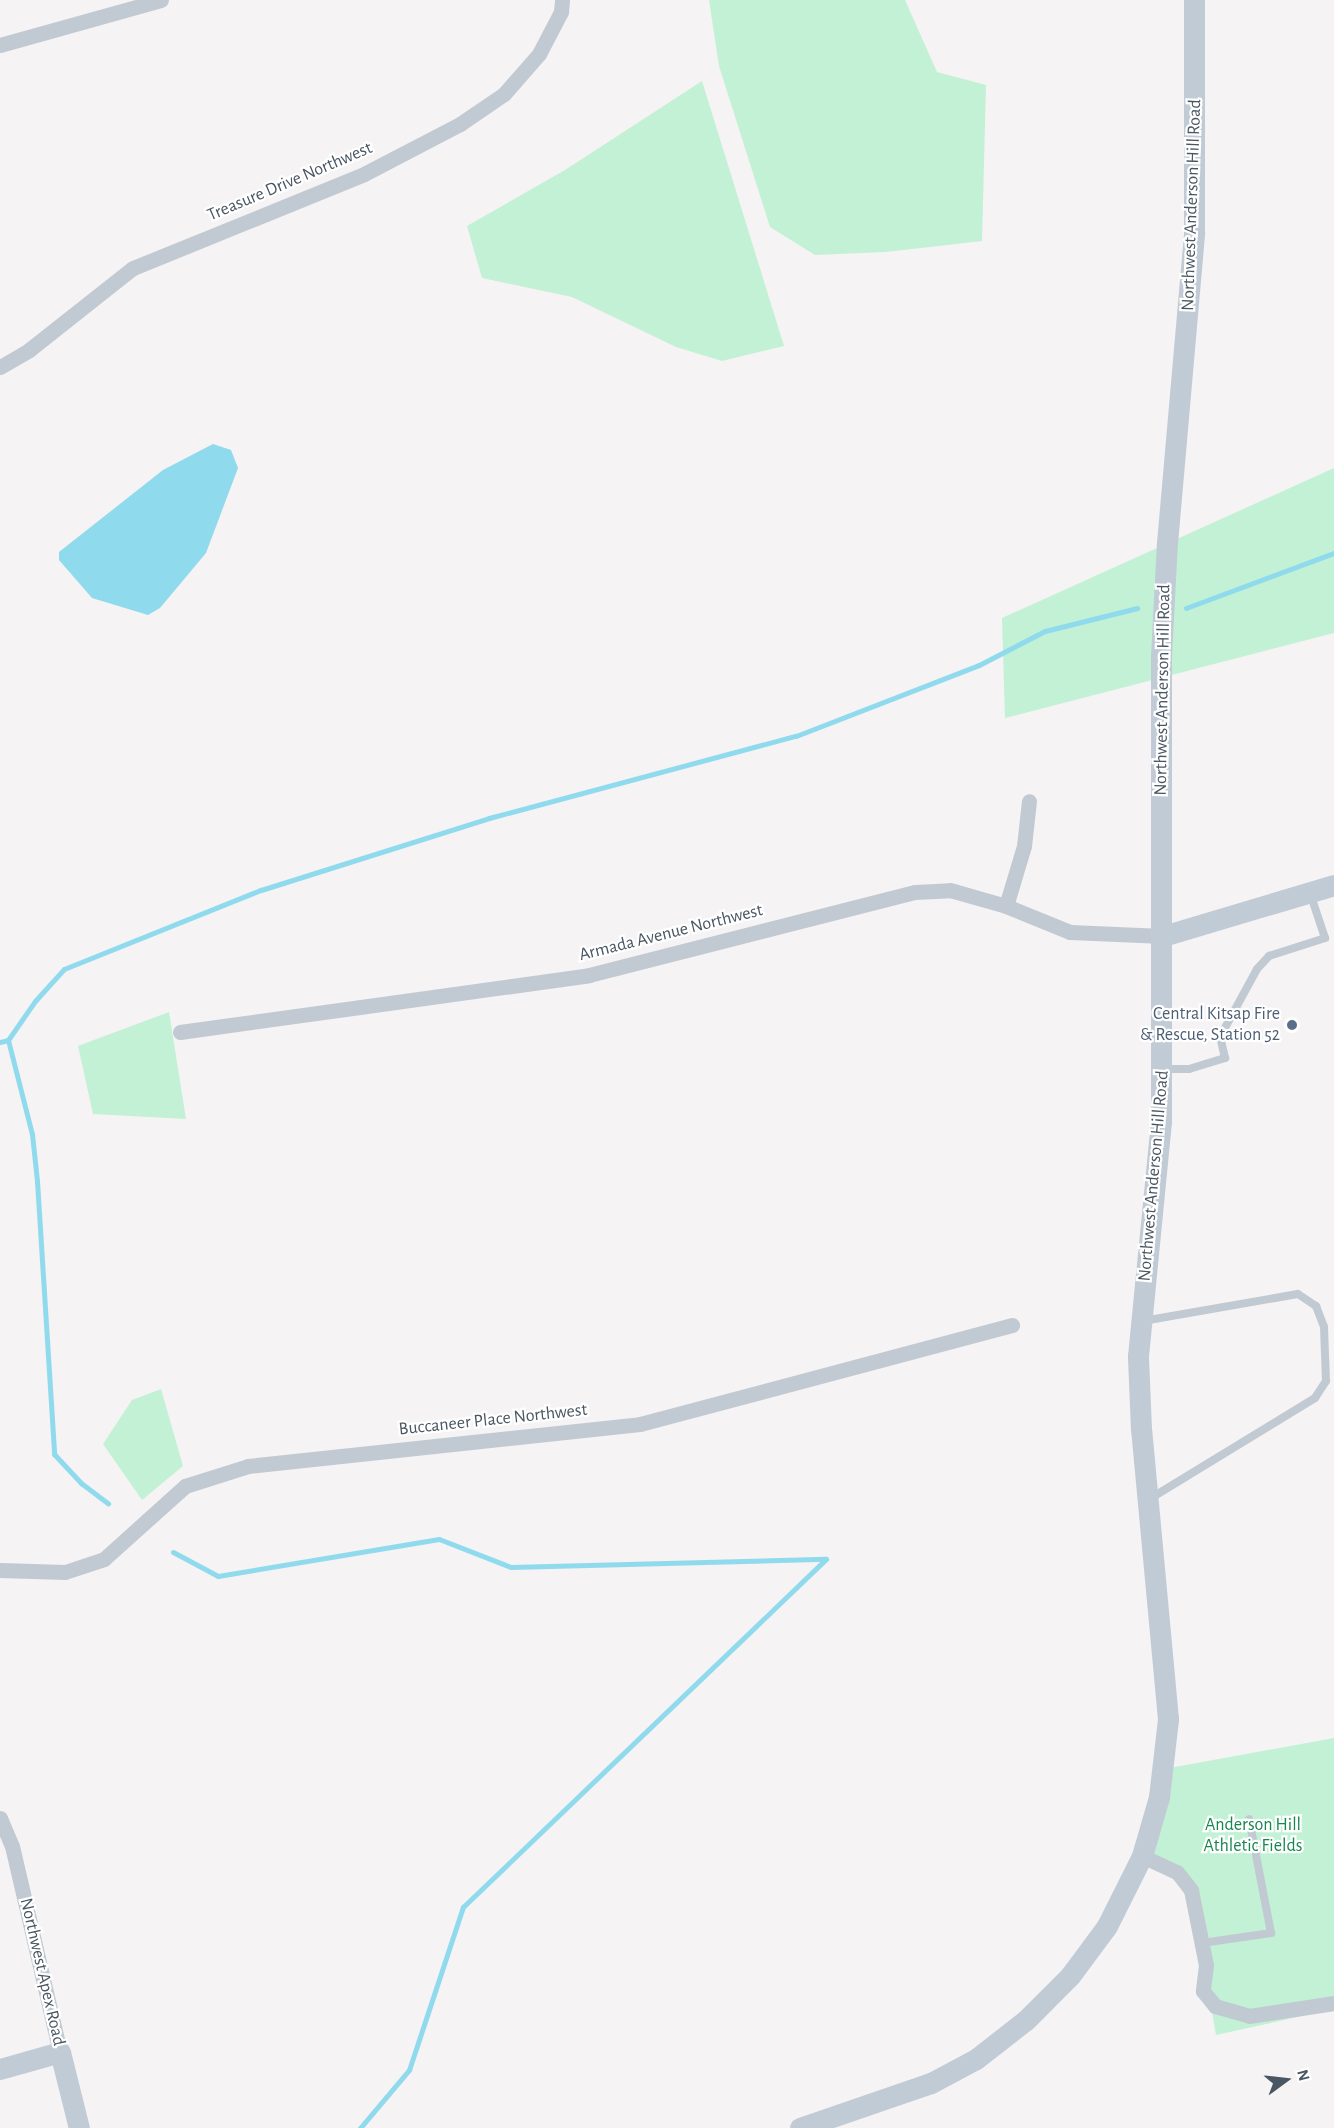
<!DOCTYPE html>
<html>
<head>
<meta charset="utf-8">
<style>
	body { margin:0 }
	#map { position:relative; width:1334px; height:2128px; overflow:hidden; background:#f5f3f3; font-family:"Alegreya Sans",sans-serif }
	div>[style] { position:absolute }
	.green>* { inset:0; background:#c3f1d5 }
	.water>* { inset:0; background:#90daee }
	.stream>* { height:5px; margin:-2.5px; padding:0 2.5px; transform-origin:2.5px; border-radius:2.5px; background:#90daee }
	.lane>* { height:8px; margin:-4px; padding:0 4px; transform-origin:4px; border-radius:4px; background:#c1cad2 }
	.street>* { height:15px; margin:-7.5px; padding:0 7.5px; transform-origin:7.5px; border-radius:7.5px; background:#c1cad2 }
	.secondary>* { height:21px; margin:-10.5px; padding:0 10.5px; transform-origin:10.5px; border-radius:10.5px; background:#c1cbd6 }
	.dots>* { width:16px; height:16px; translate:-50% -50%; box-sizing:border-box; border:3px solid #fff; border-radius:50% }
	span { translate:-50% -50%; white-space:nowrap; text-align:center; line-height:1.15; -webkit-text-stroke:4.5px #fff; paint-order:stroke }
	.street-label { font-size:18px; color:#4a5661 }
	.service-label { font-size:18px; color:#4e5e75 }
	.right { translate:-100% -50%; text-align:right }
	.park-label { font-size:18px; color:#17864f }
	.north { position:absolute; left:1256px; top:2050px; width:60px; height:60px; -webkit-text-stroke:4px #fff; paint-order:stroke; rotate:75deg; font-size:16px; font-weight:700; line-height:24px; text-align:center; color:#4a5661 }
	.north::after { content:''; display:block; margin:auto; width:21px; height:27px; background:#4a5661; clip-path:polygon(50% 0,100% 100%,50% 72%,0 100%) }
</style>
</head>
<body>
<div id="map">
	<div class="green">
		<div style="clip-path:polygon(709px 0,905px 0,937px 72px,986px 85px,982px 241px,886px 252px,815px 255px,770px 227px,719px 66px)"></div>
		<div style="clip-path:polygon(702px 81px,784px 346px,722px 361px,676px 347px,572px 297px,482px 278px,467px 226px,565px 170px)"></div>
		<div style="clip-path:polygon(1334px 468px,1334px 633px,1005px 718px,1002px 618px)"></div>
		<div style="clip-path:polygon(169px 1012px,186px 1119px,93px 1114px,78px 1046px)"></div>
		<div style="clip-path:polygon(161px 1389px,183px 1466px,142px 1500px,103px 1444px,132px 1400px)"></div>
		<div style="clip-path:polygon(1334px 1738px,1334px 2009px,1216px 2035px,1191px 1890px,1142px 1856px,1164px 1769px)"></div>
	</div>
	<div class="water">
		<div style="clip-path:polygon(213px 444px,231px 450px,238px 468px,206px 553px,160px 608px,148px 615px,92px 598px,59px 560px,59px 552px,163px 470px)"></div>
	</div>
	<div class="stream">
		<div style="left:1186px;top:608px;width:158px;rotate:-20.4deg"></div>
		<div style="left:8px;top:1040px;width:97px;rotate:75.7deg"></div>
		<div style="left:32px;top:1134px;width:47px;rotate:83.9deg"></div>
		<div style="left:37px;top:1181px;width:274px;rotate:86.4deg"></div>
		<div style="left:54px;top:1454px;width:40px;rotate:47deg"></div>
		<div style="left:81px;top:1483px;width:34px;rotate:37deg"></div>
		<div style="left:0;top:1042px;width:8px;rotate:-14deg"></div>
		<div style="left:8px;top:1040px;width:47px;rotate:-55.3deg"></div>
		<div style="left:35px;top:1001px;width:43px;rotate:-47.8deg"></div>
		<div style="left:64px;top:969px;width:212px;rotate:-21.9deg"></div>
		<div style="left:261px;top:890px;width:239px;rotate:-17.5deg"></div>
		<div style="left:489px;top:818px;width:318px;rotate:-15deg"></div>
		<div style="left:796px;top:736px;width:196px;rotate:-21.2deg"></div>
		<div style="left:979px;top:665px;width:74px;rotate:-27.3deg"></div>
		<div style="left:1045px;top:631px;width:95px;rotate:-14deg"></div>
		<div style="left:173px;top:1552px;width:51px;rotate:28.1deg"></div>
		<div style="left:218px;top:1576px;width:224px;rotate:-9.5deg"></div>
		<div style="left:439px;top:1539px;width:77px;rotate:21.3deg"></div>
		<div style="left:511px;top:1567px;width:315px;rotate:-1.5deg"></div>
		<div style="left:360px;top:2128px;width:76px;rotate:-49.8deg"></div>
		<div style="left:409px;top:2070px;width:172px;rotate:-71.7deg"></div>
		<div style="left:463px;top:1907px;width:503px;rotate:-43.79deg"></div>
	</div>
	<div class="lane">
		<div style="left:1163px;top:1069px;width:26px"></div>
		<div style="left:1189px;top:1069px;width:38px;rotate:-17deg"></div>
		<div style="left:1225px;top:1058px;width:22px;rotate:-103deg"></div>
		<div style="left:1220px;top:1037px;width:77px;rotate:-61.4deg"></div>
		<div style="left:1257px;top:969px;width:18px;rotate:-47deg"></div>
		<div style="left:1269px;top:956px;width:59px;rotate:-17.8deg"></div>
		<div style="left:1325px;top:938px;width:47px;rotate:-108.4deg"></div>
		<div style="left:1143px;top:1321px;width:157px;rotate:-9.9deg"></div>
		<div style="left:1298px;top:1294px;width:22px;rotate:34deg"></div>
		<div style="left:1316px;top:1306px;width:22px;rotate:69deg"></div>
		<div style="left:1324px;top:1327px;width:54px;rotate:87.9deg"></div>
		<div style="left:1326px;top:1381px;width:20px;rotate:123deg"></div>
		<div style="left:1315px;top:1398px;width:192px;rotate:148.6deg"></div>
		<div style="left:1202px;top:1943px;width:70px;rotate:-8.2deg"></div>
		<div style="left:1271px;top:1933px;width:116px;rotate:-100.9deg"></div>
	</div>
	<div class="street">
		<div style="left:0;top:45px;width:167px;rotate:-15.6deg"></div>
		<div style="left:0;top:367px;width:34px;rotate:-30deg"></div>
		<div style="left:29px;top:350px;width:132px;rotate:-38.3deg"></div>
		<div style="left:133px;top:268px;width:249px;rotate:-22.1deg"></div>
		<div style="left:364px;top:174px;width:108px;rotate:-27.5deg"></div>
		<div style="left:460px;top:124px;width:53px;rotate:-34.3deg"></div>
		<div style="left:504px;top:94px;width:53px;rotate:-48.8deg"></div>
		<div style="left:539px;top:54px;width:47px;rotate:-62.4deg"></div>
		<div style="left:561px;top:12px;width:12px;rotate:-85deg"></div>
		<div style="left:1006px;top:906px;width:63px;rotate:-73.3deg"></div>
		<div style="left:1024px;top:846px;width:45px;rotate:-83.7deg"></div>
		<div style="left:180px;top:1032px;width:413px;rotate:-7.9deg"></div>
		<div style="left:589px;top:975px;width:336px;rotate:-14.3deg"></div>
		<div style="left:915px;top:892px;width:35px;rotate:-3deg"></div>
		<div style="left:950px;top:890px;width:58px;rotate:15.9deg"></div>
		<div style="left:1006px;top:906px;width:69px;rotate:22.1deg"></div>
		<div style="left:1070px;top:932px;width:93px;rotate:2.5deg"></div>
		<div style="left:0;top:1570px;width:65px;rotate:1.8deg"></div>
		<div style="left:65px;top:1572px;width:41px;rotate:-18.4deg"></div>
		<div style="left:104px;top:1559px;width:109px;rotate:-42deg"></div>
		<div style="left:185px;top:1486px;width:66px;rotate:-17.6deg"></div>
		<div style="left:248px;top:1466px;width:394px;rotate:-6.1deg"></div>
		<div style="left:640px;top:1424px;width:385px;rotate:-14.9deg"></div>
		<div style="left:0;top:1818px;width:30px;rotate:67deg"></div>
		<div style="left:12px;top:1846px;width:212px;rotate:76.9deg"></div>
		<div style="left:1142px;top:1856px;width:38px;rotate:25deg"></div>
		<div style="left:1177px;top:1872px;width:23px;rotate:52deg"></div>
		<div style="left:1191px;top:1890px;width:76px;rotate:78.7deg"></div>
		<div style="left:1206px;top:1965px;width:26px;rotate:97deg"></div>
		<div style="left:1203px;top:1991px;width:19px;rotate:51deg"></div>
		<div style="left:1215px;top:2006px;width:35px;rotate:16deg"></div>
		<div style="left:1249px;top:2016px;width:86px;rotate:-8.7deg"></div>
	</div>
	<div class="secondary">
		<div style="left:1163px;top:936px;width:178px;rotate:-16.6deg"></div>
		<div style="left:0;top:2069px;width:62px;rotate:-15.8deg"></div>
		<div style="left:60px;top:2052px;width:78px;rotate:76deg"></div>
		<div style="left:800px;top:2128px;width:139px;rotate:-19deg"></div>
		<div style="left:931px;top:2083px;width:51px;rotate:-28.1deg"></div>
		<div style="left:976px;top:2059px;width:63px;rotate:-38deg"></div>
		<div style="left:1026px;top:2020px;width:62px;rotate:-45deg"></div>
		<div style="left:1070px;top:1976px;width:62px;rotate:-53.5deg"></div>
		<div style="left:1107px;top:1926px;width:78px;rotate:-63.4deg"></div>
		<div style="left:1142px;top:1856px;width:61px;rotate:-73.9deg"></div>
		<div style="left:1159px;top:1797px;width:79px;rotate:-83.4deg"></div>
		<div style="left:1168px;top:1719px;width:291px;rotate:-95.3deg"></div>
		<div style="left:1141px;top:1429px;width:73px;rotate:-92.4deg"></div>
		<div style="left:1138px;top:1356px;width:236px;rotate:-84.4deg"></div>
		<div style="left:1161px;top:1121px;width:465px;rotate:-90deg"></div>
		<div style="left:1161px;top:656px;width:113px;rotate:-87deg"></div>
		<div style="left:1167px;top:543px;width:312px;rotate:-85deg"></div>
		<div style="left:1194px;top:232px;width:232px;rotate:-90deg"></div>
	</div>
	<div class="dots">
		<div style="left:1292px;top:1025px;background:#5c6f8a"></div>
	</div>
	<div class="street-label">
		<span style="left:290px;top:182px;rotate:-23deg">Treasure Drive Northwest</span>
		<span style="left:1192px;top:205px;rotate:-88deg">Northwest Anderson Hill Road</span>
		<span style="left:1163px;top:690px;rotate:-89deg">Northwest Anderson Hill Road</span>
		<span style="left:671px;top:933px;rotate:-14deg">Armada Avenue Northwest</span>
		<span style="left:1154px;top:1176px;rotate:-85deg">Northwest Anderson Hill Road</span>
		<span style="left:493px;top:1420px;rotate:-6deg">Buccaneer Place Northwest</span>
		<span style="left:42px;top:1972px;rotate:77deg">Northwest Apex Road</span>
	</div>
	<div class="service-label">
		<span class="right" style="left:1280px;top:1025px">Central Kitsap Fire<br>&amp; Rescue, Station 52</span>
	</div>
	<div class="park-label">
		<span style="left:1253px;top:1836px">Anderson Hill<br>Athletic Fields</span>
	</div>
	<div class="north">N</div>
</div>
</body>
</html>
